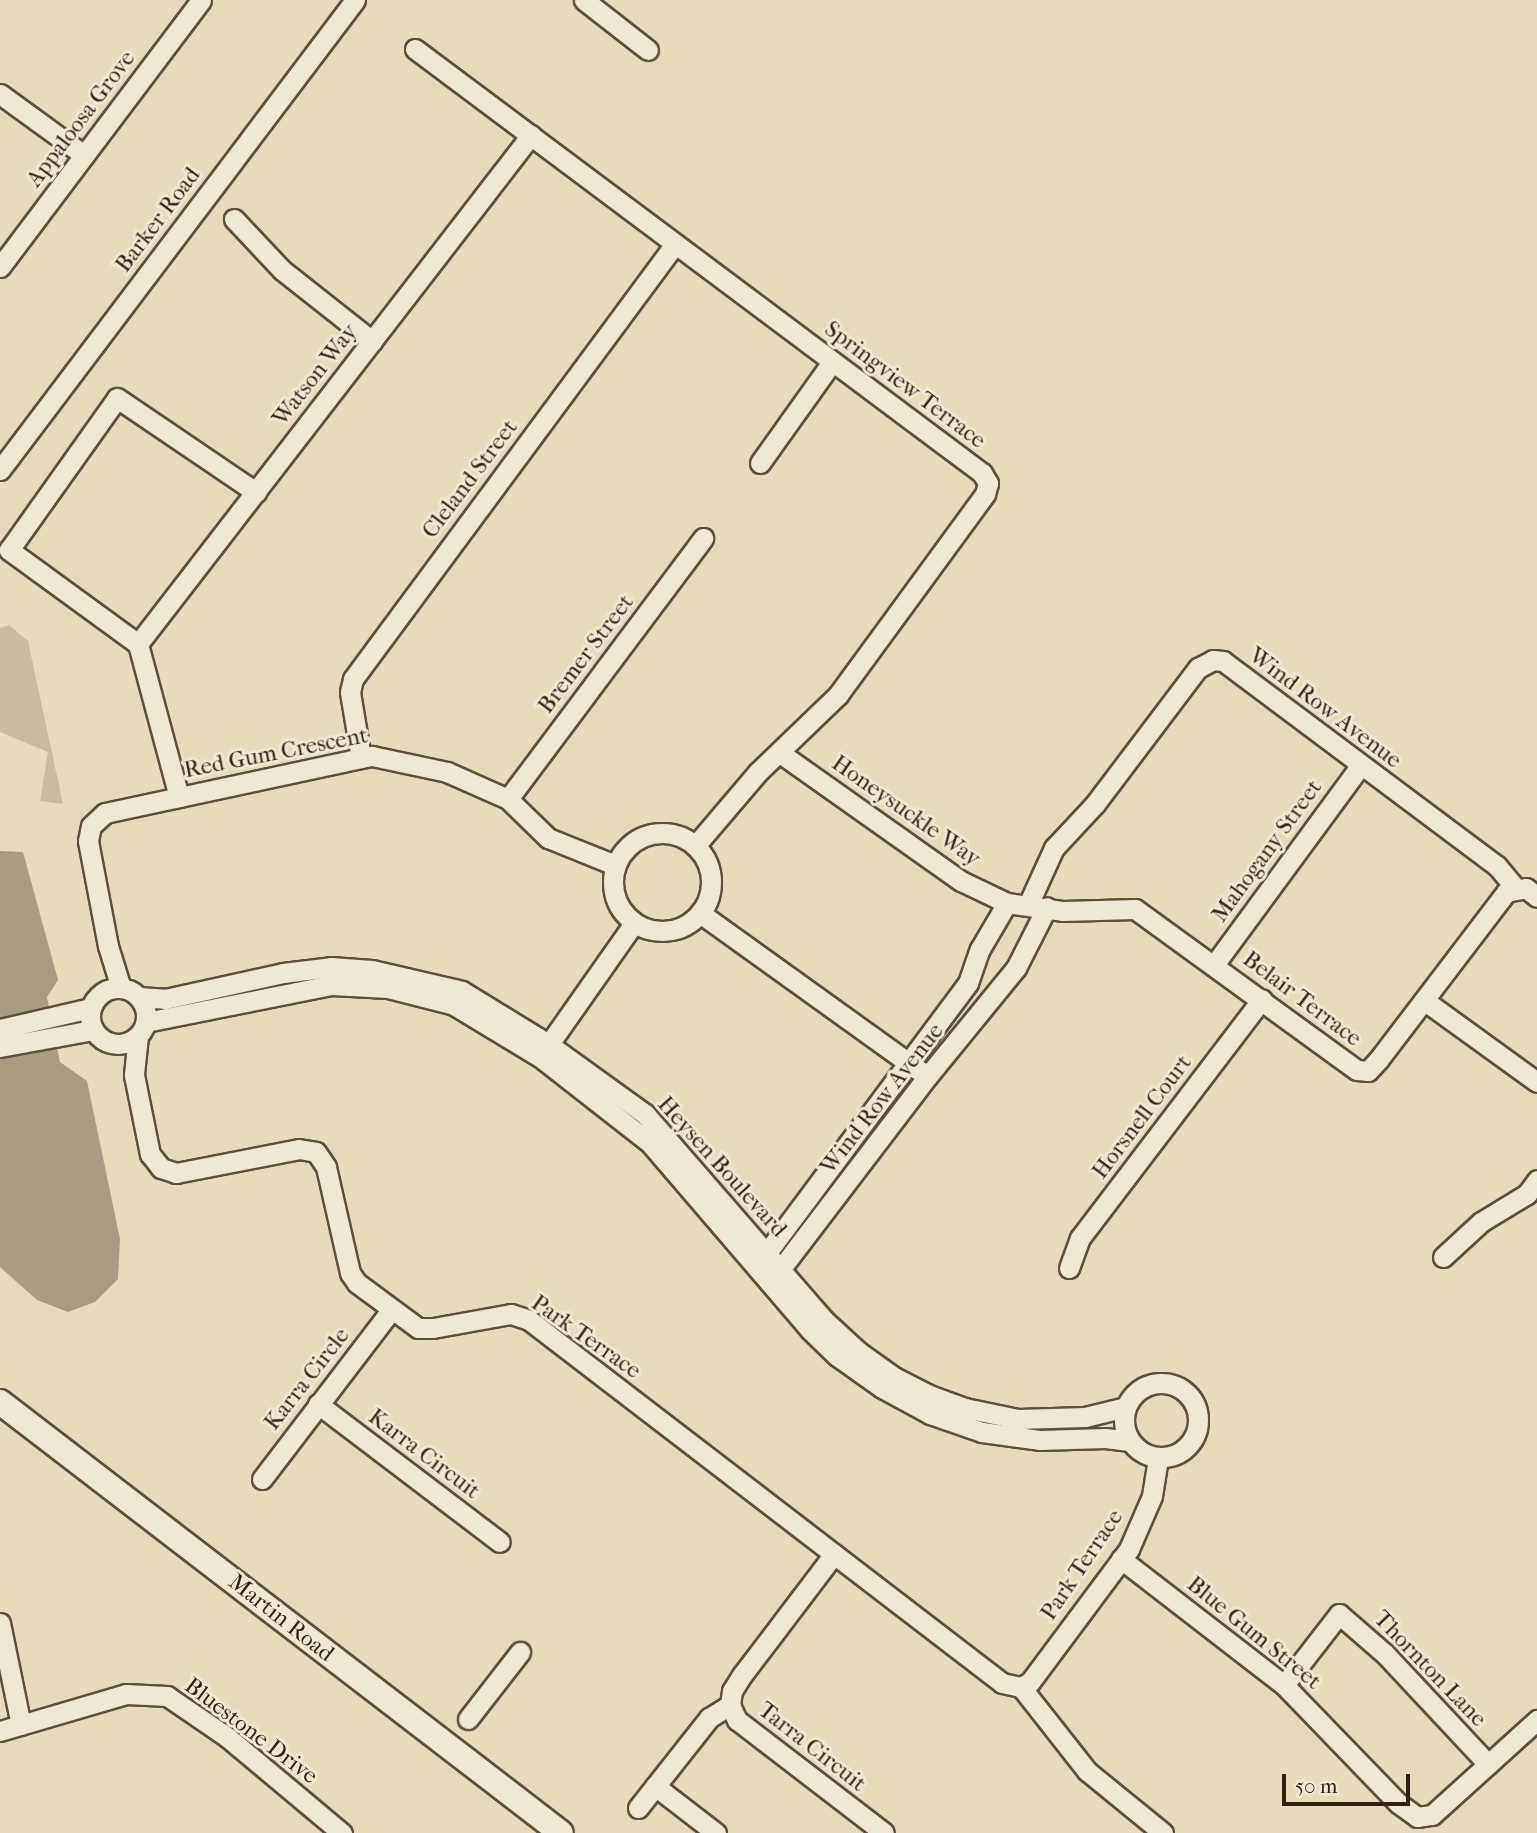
<!DOCTYPE html>
<html>
<head>
<meta charset="utf-8">
<style>
	body { margin:0 }
	#map { position:relative; width:1537px; height:1833px; overflow:hidden; background:#e6dcbc; font-family:"IM FELL French Canon",serif }
	div>[style] { position:absolute }
	.green>* { inset:0; background:#c7bca0 }
	.water>* { inset:0; background:#a89c83 }
	.roads { filter:drop-shadow(2px 0 #5e4e3f) drop-shadow(-2px 0 #5e4e3f) drop-shadow(0 2px #5e4e3f) drop-shadow(0 -2px #5e4e3f) }
	.minor>* { height:19px; margin:-9.5px; padding:0 9.5px; transform-origin:9.5px; border-radius:9.5px; background:#efe8d3 }
	.minor>.ring { margin:-9.5px; padding:0; box-sizing:content-box; background:none; border:19px solid #efe8d3; border-radius:50% }
	.tertiary>* { height:24px; margin:-12px; padding:0 12px; transform-origin:12px; border-radius:12px; background:#efe8d3 }
	span { translate:-50% -50%; white-space:nowrap; text-align:center; line-height:1.15; -webkit-text-stroke:6px #efe8d3; paint-order:stroke }
	.street-label { font-size:23px; color:#301f15 }
	.scale { position:absolute; left:1282px; top:1774px; width:128px; height:32px; box-sizing:border-box; border:4px solid #301f15; border-top:0; padding-left:9px; font-size:21px; line-height:24px; white-space:nowrap; color:#301f15; -webkit-text-stroke:5px #efe8d3; paint-order:stroke }
</style>
</head>
<body>
<div id="map">
	<div class="green">
		<div style="clip-path:polygon(9px 625px,28px 641px,63px 804px,40px 801px,48px 752px,0 732px,0 628px)"></div>
	</div>
	<div class="water">
		<div style="clip-path:polygon(0 851px,23px 852px,58px 980px,47px 997px,60px 1062px,87px 1081px,120px 1239px,118px 1279px,95px 1302px,68px 1312px,37px 1300px,0 1267px)"></div>
	</div>
	<div class="roads">
		<div class="minor">
			<div style="left:584px;top:0;width:81px;rotate:38deg"></div>
			<div style="left:415px;top:49px;width:708px;rotate:36.79deg"></div>
			<div style="left:982px;top:473px;width:12px;rotate:59deg"></div>
			<div style="left:988px;top:483px;width:11px;rotate:105deg"></div>
			<div style="left:985px;top:494px;width:249px;rotate:126.2deg"></div>
			<div style="left:838px;top:695px;width:111px;rotate:136.1deg"></div>
			<div style="left:758px;top:772px;width:97px;rotate:130.4deg"></div>
			<div style="left:0;top:94px;width:104px;rotate:36deg"></div>
			<div style="left:234px;top:219px;width:70px;rotate:46.7deg"></div>
			<div style="left:282px;top:270px;width:115px;rotate:38.3deg"></div>
			<div style="left:0;top:267px;width:334px;rotate:-53deg"></div>
			<div style="left:760px;top:463px;width:124px;rotate:-54.5deg"></div>
			<div style="left:0;top:470px;width:589px;rotate:-52.94deg"></div>
			<div style="left:138px;top:644px;width:643px;rotate:-52.33deg"></div>
			<div style="left:780px;top:753px;width:222px;rotate:35.3deg"></div>
			<div style="left:961px;top:881px;width:51px;rotate:25.6deg"></div>
			<div style="left:1007px;top:903px;width:57px;rotate:8.1deg"></div>
			<div style="left:1063px;top:911px;width:72px;rotate:-1.6deg"></div>
			<div style="left:1135px;top:909px;width:274px;rotate:36deg"></div>
			<div style="left:1357px;top:1070px;width:11px;rotate:5deg"></div>
			<div style="left:1368px;top:1071px;width:16px;rotate:-47deg"></div>
			<div style="left:1379px;top:1059px;width:210px;rotate:-52.7deg"></div>
			<div style="left:1506px;top:892px;width:20px;rotate:-11deg"></div>
			<div style="left:1526px;top:888px;width:14px;rotate:39deg"></div>
			<div style="left:361px;top:758px;width:67px;rotate:-99.5deg"></div>
			<div style="left:350px;top:692px;width:13px;rotate:-77deg"></div>
			<div style="left:353px;top:679px;width:541px;rotate:-53.49deg"></div>
			<div style="left:179px;top:797px;width:158px;rotate:-105deg"></div>
			<div style="left:138px;top:644px;width:160px;rotate:-143.9deg"></div>
			<div style="left:9px;top:550px;width:186px;rotate:-54.6deg"></div>
			<div style="left:117px;top:398px;width:168px;rotate:34.1deg"></div>
			<div style="left:508px;top:799px;width:326px;rotate:-53.2deg"></div>
			<div class="ring" style="left:613px;top:833px;width:79px;height:79px"></div>
			<div style="left:1028px;top:905px;width:63px;rotate:-65.5deg"></div>
			<div style="left:1054px;top:848px;width:60px;rotate:-47deg"></div>
			<div style="left:1095px;top:804px;width:171px;rotate:-52.9deg"></div>
			<div style="left:1198px;top:668px;width:17px;rotate:-28deg"></div>
			<div style="left:1213px;top:660px;width:10px;rotate:6deg"></div>
			<div style="left:1223px;top:661px;width:342px;rotate:36.8deg"></div>
			<div style="left:1497px;top:866px;width:30px;rotate:50deg"></div>
			<div style="left:700px;top:913px;width:272px;rotate:35.7deg"></div>
			<div style="left:1214px;top:965px;width:247px;rotate:-53.7deg"></div>
			<div class="ring" style="left:90px;top:988px;width:37px;height:37px"></div>
			<div style="left:121px;top:988px;width:44px;rotate:-107.2deg"></div>
			<div style="left:108px;top:946px;width:107px;rotate:-100.8deg"></div>
			<div style="left:88px;top:841px;width:15px;rotate:-79deg"></div>
			<div style="left:91px;top:826px;width:19px;rotate:-43deg"></div>
			<div style="left:105px;top:813px;width:273px;rotate:-12.1deg"></div>
			<div style="left:372px;top:756px;width:77px;rotate:12deg"></div>
			<div style="left:447px;top:772px;width:67px;rotate:23.9deg"></div>
			<div style="left:508px;top:799px;width:56px;rotate:44.3deg"></div>
			<div style="left:548px;top:838px;width:72px;rotate:21.9deg"></div>
			<div style="left:139px;top:997px;width:26px;rotate:4deg"></div>
			<div style="left:165px;top:999px;width:121px;rotate:-12.4deg"></div>
			<div style="left:283px;top:973px;width:48px;rotate:-7.1deg"></div>
			<div style="left:331px;top:967px;width:41px;rotate:4.2deg"></div>
			<div style="left:372px;top:970px;width:92px;rotate:13.1deg"></div>
			<div style="left:462px;top:991px;width:101px;rotate:31.6deg"></div>
			<div style="left:548px;top:1044px;width:120px;rotate:35.8deg"></div>
			<div style="left:645px;top:1114px;width:273px;rotate:49deg"></div>
			<div style="left:824px;top:1320px;width:47px;rotate:42.4deg"></div>
			<div style="left:859px;top:1352px;width:43px;rotate:35.5deg"></div>
			<div style="left:894px;top:1377px;width:39px;rotate:27deg"></div>
			<div style="left:929px;top:1395px;width:38px;rotate:20deg"></div>
			<div style="left:965px;top:1408px;width:54px;rotate:11.7deg"></div>
			<div style="left:1018px;top:1419px;width:67px;rotate:-1.7deg"></div>
			<div style="left:1085px;top:1417px;width:42px;rotate:-13.7deg"></div>
			<div style="left:1425px;top:1001px;width:138px;rotate:35.9deg"></div>
			<div style="left:146px;top:1022px;width:189px;rotate:-11.3deg"></div>
			<div style="left:331px;top:985px;width:57px;rotate:3deg"></div>
			<div style="left:388px;top:988px;width:68px;rotate:14.4deg"></div>
			<div style="left:454px;top:1005px;width:100px;rotate:31.2deg"></div>
			<div style="left:540px;top:1057px;width:140px;rotate:38deg"></div>
			<div style="left:650px;top:1143px;width:246px;rotate:49.4deg"></div>
			<div style="left:810px;top:1330px;width:37px;rotate:44deg"></div>
			<div style="left:837px;top:1356px;width:55px;rotate:35.4deg"></div>
			<div style="left:882px;top:1388px;width:55px;rotate:28.4deg"></div>
			<div style="left:930px;top:1414px;width:55px;rotate:19.1deg"></div>
			<div style="left:982px;top:1432px;width:59px;rotate:7.9deg"></div>
			<div style="left:1040px;top:1440px;width:65px;rotate:-1.8deg"></div>
			<div style="left:1105px;top:1438px;width:25px;rotate:7deg"></div>
			<div style="left:0;top:1029px;width:93px;rotate:-13deg"></div>
			<div style="left:138px;top:1036px;width:39px;rotate:96deg"></div>
			<div style="left:134px;top:1075px;width:81px;rotate:78.6deg"></div>
			<div style="left:150px;top:1154px;width:18px;rotate:52deg"></div>
			<div style="left:161px;top:1168px;width:16px;rotate:18deg"></div>
			<div style="left:176px;top:1173px;width:125px;rotate:-11deg"></div>
			<div style="left:299px;top:1149px;width:17px;rotate:10deg"></div>
			<div style="left:316px;top:1152px;width:18px;rotate:56deg"></div>
			<div style="left:326px;top:1167px;width:109px;rotate:77.2deg"></div>
			<div style="left:350px;top:1273px;width:12px;rotate:55deg"></div>
			<div style="left:357px;top:1283px;width:76px;rotate:36.4deg"></div>
			<div style="left:418px;top:1328px;width:15px"></div>
			<div style="left:433px;top:1328px;width:79px;rotate:-10.2deg"></div>
			<div style="left:511px;top:1314px;width:19px;rotate:18deg"></div>
			<div style="left:529px;top:1320px;width:596px;rotate:37.5deg"></div>
			<div style="left:1002px;top:1683px;width:19px;rotate:12deg"></div>
			<div style="left:1021px;top:1687px;width:107px;rotate:51.8deg"></div>
			<div style="left:1087px;top:1771px;width:98px;rotate:39.2deg"></div>
			<div style="left:0;top:1047px;width:95px;rotate:-10.4deg"></div>
			<div style="left:542px;top:1054px;width:160px;rotate:-54.9deg"></div>
			<div style="left:1443px;top:1257px;width:52px;rotate:-42.6deg"></div>
			<div style="left:1481px;top:1222px;width:54px;rotate:-31.3deg"></div>
			<div style="left:1527px;top:1194px;width:17px;rotate:-54deg"></div>
			<div style="left:760px;top:1262px;width:348px;rotate:-53.3deg"></div>
			<div style="left:968px;top:983px;width:36px;rotate:-71deg"></div>
			<div style="left:980px;top:949px;width:53px;rotate:-59.6deg"></div>
			<div style="left:1069px;top:1268px;width:32px;rotate:-70deg"></div>
			<div style="left:1080px;top:1238px;width:300px;rotate:-52.7deg"></div>
			<div style="left:773px;top:1279px;width:254px;rotate:-52.7deg"></div>
			<div style="left:927px;top:1077px;width:141px;rotate:-50.8deg"></div>
			<div style="left:1016px;top:968px;width:68px;rotate:-63.1deg"></div>
			<div class="ring" style="left:1124px;top:1383px;width:55px;height:55px"></div>
			<div style="left:318px;top:1404px;width:228px;rotate:37.2deg"></div>
			<div style="left:262px;top:1479px;width:213px;rotate:-52.6deg"></div>
			<div style="left:834px;top:1554px;width:152px;rotate:127.2deg"></div>
			<div style="left:742px;top:1675px;width:19px;rotate:122deg"></div>
			<div style="left:732px;top:1691px;width:14px;rotate:98deg"></div>
			<div style="left:730px;top:1705px;width:17px;rotate:65deg"></div>
			<div style="left:737px;top:1720px;width:185px;rotate:37.5deg"></div>
			<div style="left:1121px;top:1559px;width:206px;rotate:37.7deg"></div>
			<div style="left:1284px;top:1685px;width:164px;rotate:46deg"></div>
			<div style="left:1398px;top:1803px;width:24px;rotate:36deg"></div>
			<div style="left:1417px;top:1817px;width:15px;rotate:-8deg"></div>
			<div style="left:1432px;top:1815px;width:142px;rotate:-42.1deg"></div>
			<div style="left:0;top:1623px;width:104px;rotate:78.4deg"></div>
			<div style="left:1284px;top:1685px;width:90px;rotate:-52.2deg"></div>
			<div style="left:1339px;top:1614px;width:61px;rotate:41deg"></div>
			<div style="left:1385px;top:1654px;width:151px;rotate:46.9deg"></div>
			<div style="left:1021px;top:1687px;width:10px;rotate:-29deg"></div>
			<div style="left:1030px;top:1682px;width:166px;rotate:-53.3deg"></div>
			<div style="left:1129px;top:1549px;width:58px;rotate:-66.5deg"></div>
			<div style="left:1152px;top:1496px;width:39px;rotate:-81deg"></div>
			<div style="left:468px;top:1719px;width:85px;rotate:-52.2deg"></div>
			<div style="left:0;top:1731px;width:131px;rotate:-16.4deg"></div>
			<div style="left:126px;top:1694px;width:41px;rotate:2.8deg"></div>
			<div style="left:167px;top:1696px;width:73px;rotate:34.3deg"></div>
			<div style="left:227px;top:1737px;width:150px;rotate:39.9deg"></div>
			<div style="left:655px;top:1786px;width:77px;rotate:37.6deg"></div>
			<div style="left:638px;top:1808px;width:115px;rotate:-51.7deg"></div>
			<div style="left:709px;top:1718px;width:25px;rotate:-32deg"></div>
		</div>
		<div class="tertiary">
			<div style="left:0;top:1402px;width:707px;rotate:37.53deg"></div>
		</div>
	</div>
	<div class="street-label">
		<span style="left:81px;top:119px;rotate:-53deg">Appaloosa Grove</span>
		<span style="left:158px;top:220px;rotate:-53deg">Barker Road</span>
		<span style="left:315px;top:375px;rotate:-52deg">Watson Way</span>
		<span style="left:905px;top:385px;rotate:37deg">Springview Terrace</span>
		<span style="left:470px;top:479px;rotate:-53deg">Cleland Street</span>
		<span style="left:586px;top:654px;rotate:-53deg">Bremer Street</span>
		<span style="left:1325px;top:708px;rotate:37deg">Wind Row Avenue</span>
		<span style="left:276px;top:753px;rotate:-11deg">Red Gum Crescent</span>
		<span style="left:906px;top:811px;rotate:35deg">Honeysuckle Way</span>
		<span style="left:1267px;top:851px;rotate:-54deg">Mahogany Street</span>
		<span style="left:1302px;top:999px;rotate:37deg">Belair Terrace</span>
		<span style="left:882px;top:1099px;rotate:-52deg">Wind Row Avenue</span>
		<span style="left:1142px;top:1117px;rotate:-53deg">Horsnell Court</span>
		<span style="left:722px;top:1167px;rotate:48deg">Heysen Boulevard</span>
		<span style="left:586px;top:1337px;rotate:35deg">Park Terrace</span>
		<span style="left:307px;top:1379px;rotate:-52deg">Karra Circle</span>
		<span style="left:424px;top:1454px;rotate:37deg">Karra Circuit</span>
		<span style="left:1082px;top:1565px;rotate:-56deg">Park Terrace</span>
		<span style="left:281px;top:1618px;rotate:38deg">Martin Road</span>
		<span style="left:1254px;top:1633px;rotate:39deg">Blue Gum Street</span>
		<span style="left:1430px;top:1669px;rotate:46deg">Thornton Lane</span>
		<span style="left:251px;top:1731px;rotate:37deg">Bluestone Drive</span>
		<span style="left:812px;top:1747px;rotate:38deg">Tarra Circuit</span>
	</div>
	<div class="scale">50 m</div>
</div>
</body>
</html>
